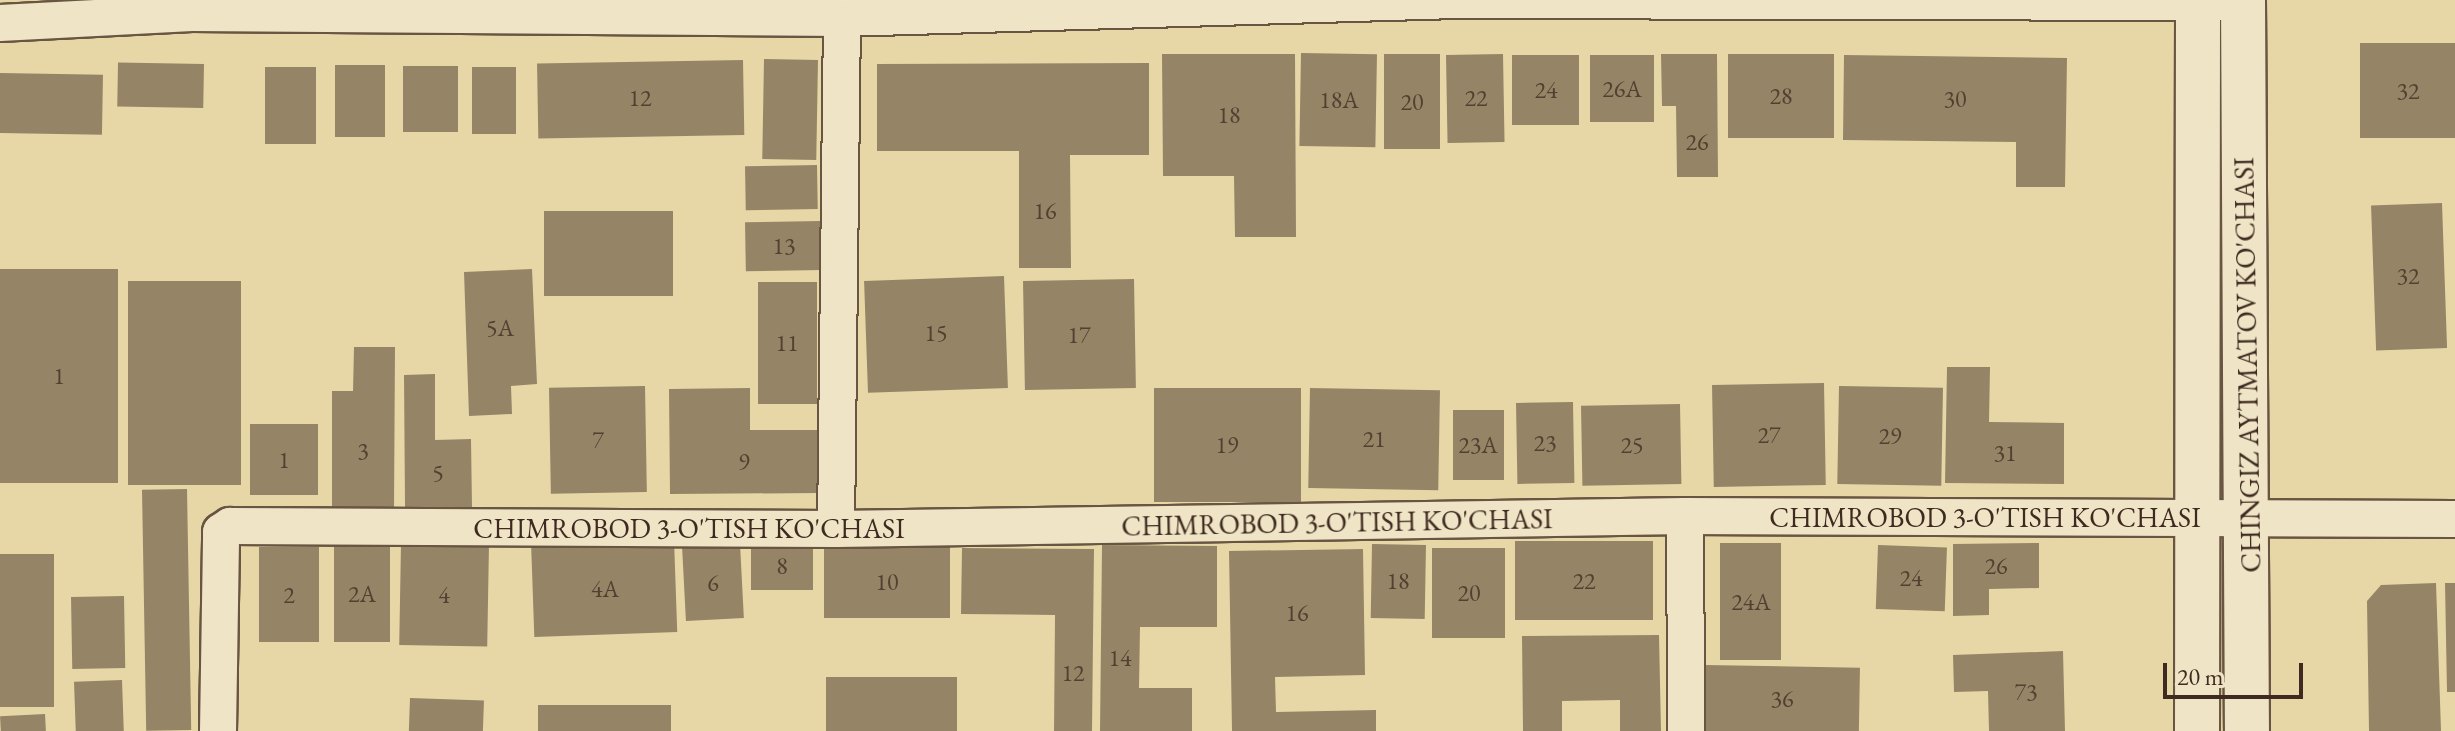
<!DOCTYPE html>
<html>
<head>
<meta charset="utf-8">
<style>
	body { margin:0 }
	#map { position:relative; width:2455px; height:731px; overflow:hidden; background:#e7d7a7; font-family:"EB Garamond",serif }
	div>[style] { position:absolute }
	.building>* { inset:0; background:#968466; transform-origin:0 0 }
	.roads { filter:drop-shadow(2px 0 #685542) drop-shadow(-2px 0 #685542) drop-shadow(0 2px #685542) drop-shadow(0 -2px #685542) }
	.minor>* { height:36px; margin:-18px; padding:0 18px; transform-origin:18px; border-radius:18px; background:#efe5c6 }
	.secondary>* { height:44px; margin:-22px; padding:0 22px; transform-origin:22px; border-radius:22px; background:#efe5c6 }
	span { translate:-50% -50%; white-space:nowrap; text-align:center; line-height:1.15; -webkit-text-stroke:6px #efe5c6; paint-order:stroke }
	.number-label { font-size:24px; color:#544032 }
	.number-label span { -webkit-text-stroke-width:0 }
	.street-label { font-size:28px; color:#3e2a20 }
	.scale { position:absolute; left:2163px; top:663px; width:140px; height:36px; box-sizing:border-box; border:4px solid #3e2a20; border-top:0; padding-left:10px; font-size:24px; line-height:28px; white-space:nowrap; color:#3e2a20; -webkit-text-stroke:6px #efe5c6; paint-order:stroke }
</style>
</head>
<body>
<div id="map">
	<div class="building">
		<div style="left:2455px;top:43px;width:95px;height:95px;rotate:90deg"></div>
		<div style="left:1301px;top:53px;width:76px;height:93px;rotate:1deg"></div>
		<div style="clip-path:polygon(1162px 54px,1295px 54px,1296px 237px,1235px 237px,1234px 176px,1163px 176px)"></div>
		<div style="left:1440px;top:54px;width:95px;height:56px;rotate:90deg"></div>
		<div style="left:1503px;top:54px;width:88px;height:57px;rotate:89deg"></div>
		<div style="clip-path:polygon(1661px 54px,1717px 54px,1718px 177px,1677px 177px,1676px 106px,1662px 106px)"></div>
		<div style="left:1728px;top:54px;width:106px;height:84px"></div>
		<div style="left:1579px;top:55px;width:70px;height:67px;rotate:90deg"></div>
		<div style="left:1590px;top:55px;width:64px;height:67px"></div>
		<div style="clip-path:polygon(1844px 55px,2067px 58px,2065px 187px,2016px 187px,2016px 142px,1843px 140px)"></div>
		<div style="left:764px;top:59px;width:54px;height:100px;rotate:1deg"></div>
		<div style="left:743px;top:60px;width:75px;height:206px;rotate:89deg"></div>
		<div style="clip-path:polygon(1149px 63px,1149px 155px,1070px 155px,1071px 268px,1019px 268px,1019px 151px,877px 151px,877px 64px)"></div>
		<div style="left:204px;top:64px;width:44px;height:86px;rotate:91deg"></div>
		<div style="left:335px;top:65px;width:50px;height:72px"></div>
		<div style="left:403px;top:66px;width:55px;height:66px"></div>
		<div style="left:316px;top:67px;width:77px;height:51px;rotate:90deg"></div>
		<div style="left:472px;top:67px;width:44px;height:67px"></div>
		<div style="left:0;top:73px;width:103px;height:60px;rotate:1deg"></div>
		<div style="left:817px;top:165px;width:44px;height:72px;rotate:89deg"></div>
		<div style="left:2442px;top:203px;width:145px;height:71px;rotate:88deg"></div>
		<div style="left:673px;top:211px;width:85px;height:129px;rotate:90deg"></div>
		<div style="left:821px;top:221px;width:49px;height:76px;rotate:89deg"></div>
		<div style="left:0;top:269px;width:118px;height:214px"></div>
		<div style="clip-path:polygon(532px 269px,537px 384px,511px 386px,512px 414px,469px 416px,464px 272px)"></div>
		<div style="left:1004px;top:276px;width:112px;height:140px;rotate:88deg"></div>
		<div style="left:1134px;top:279px;width:109px;height:111px;rotate:89deg"></div>
		<div style="left:241px;top:281px;width:204px;height:113px;rotate:90deg"></div>
		<div style="left:817px;top:282px;width:122px;height:59px;rotate:90deg"></div>
		<div style="clip-path:polygon(354px 347px,395px 347px,394px 510px,332px 510px,332px 391px,353px 391px)"></div>
		<div style="clip-path:polygon(1947px 367px,1990px 367px,1989px 422px,2064px 423px,2064px 484px,1945px 483px)"></div>
		<div style="clip-path:polygon(435px 374px,435px 440px,471px 439px,472px 507px,405px 507px,404px 375px)"></div>
		<div style="left:1824px;top:383px;width:102px;height:112px;rotate:89deg"></div>
		<div style="left:645px;top:386px;width:106px;height:96px;rotate:89deg"></div>
		<div style="left:1839px;top:386px;width:104px;height:98px;rotate:1deg"></div>
		<div style="clip-path:polygon(750px 388px,750px 430px,818px 430px,818px 493px,670px 494px,669px 389px)"></div>
		<div style="left:1154px;top:388px;width:147px;height:114px"></div>
		<div style="left:1310px;top:388px;width:130px;height:100px;rotate:1deg"></div>
		<div style="left:1573px;top:402px;width:81px;height:57px;rotate:89deg"></div>
		<div style="left:1680px;top:404px;width:80px;height:99px;rotate:89deg"></div>
		<div style="left:1453px;top:410px;width:51px;height:70px"></div>
		<div style="left:318px;top:424px;width:71px;height:68px;rotate:90deg"></div>
		<div style="left:187px;top:489px;width:241px;height:45px;rotate:89deg"></div>
		<div style="left:674px;top:539px;width:93px;height:143px;rotate:88deg"></div>
		<div style="left:1653px;top:541px;width:79px;height:138px;rotate:90deg"></div>
		<div style="left:401px;top:543px;width:88px;height:102px;rotate:1deg"></div>
		<div style="left:1720px;top:543px;width:61px;height:117px"></div>
		<div style="clip-path:polygon(2039px 543px,2039px 588px,1989px 589px,1989px 615px,1953px 616px,1953px 544px)"></div>
		<div style="left:740px;top:544px;width:74px;height:58px;rotate:87deg"></div>
		<div style="left:751px;top:544px;width:62px;height:46px"></div>
		<div style="left:1372px;top:544px;width:54px;height:74px;rotate:1deg"></div>
		<div style="left:334px;top:545px;width:56px;height:97px"></div>
		<div style="left:950px;top:545px;width:73px;height:126px;rotate:90deg"></div>
		<div style="clip-path:polygon(1102px 545px,1217px 546px,1217px 627px,1140px 627px,1139px 688px,1192px 688px,1192px 731px,1100px 731px)"></div>
		<div style="left:1878px;top:545px;width:69px;height:64px;rotate:2deg"></div>
		<div style="left:319px;top:547px;width:95px;height:60px;rotate:90deg"></div>
		<div style="clip-path:polygon(962px 548px,1094px 549px,1092px 731px,1054px 731px,1055px 615px,961px 614px)"></div>
		<div style="left:1505px;top:548px;width:90px;height:73px;rotate:90deg"></div>
		<div style="clip-path:polygon(1363px 549px,1365px 675px,1275px 677px,1276px 712px,1376px 710px,1376px 731px,1232px 731px,1229px 551px)"></div>
		<div style="left:0;top:554px;width:54px;height:153px"></div>
		<div style="clip-path:polygon(2436px 583px,2441px 731px,2369px 731px,2367px 601px,2381px 585px)"></div>
		<div style="clip-path:polygon(2445px 583px,2455px 583px,2455px 692px,2447px 692px)"></div>
		<div style="left:124px;top:596px;width:72px;height:53px;rotate:89deg"></div>
		<div style="clip-path:polygon(1659px 635px,1661px 731px,1620px 731px,1620px 700px,1562px 701px,1562px 731px,1523px 731px,1522px 636px)"></div>
		<div style="clip-path:polygon(2063px 651px,2065px 731px,1989px 731px,1988px 691px,1954px 692px,1953px 655px)"></div>
		<div style="left:1705px;top:665px;width:155px;height:66px;rotate:1deg"></div>
		<div style="left:826px;top:677px;width:131px;height:54px"></div>
		<div style="left:122px;top:680px;width:51px;height:48px;rotate:88deg"></div>
		<div style="left:410px;top:698px;width:74px;height:33px;rotate:2deg"></div>
		<div style="left:538px;top:705px;width:133px;height:26px"></div>
		<div style="left:45px;top:714px;width:17px;height:45px;rotate:87deg"></div>
	</div>
	<div class="roads">
		<div class="minor">
			<div style="left:0;top:23px;width:192px;rotate:-3deg"></div>
			<div style="left:192px;top:13px;width:650px;rotate:0.44deg"></div>
			<div style="left:842px;top:18px;width:613px;rotate:-1.68deg"></div>
			<div style="left:1455px;top:0;width:771px;rotate:0.15deg"></div>
			<div style="left:1685px;top:516px;width:215px;rotate:89.7deg"></div>
			<div style="left:836px;top:529px;width:511px;rotate:-89.33deg"></div>
			<div style="left:218px;top:731px;width:199px;rotate:-89.1deg"></div>
			<div style="left:221px;top:532px;width:11px;rotate:-34deg"></div>
			<div style="left:230px;top:526px;width:606px;rotate:0.28deg"></div>
			<div style="left:836px;top:529px;width:849px;rotate:-0.88deg"></div>
			<div style="left:1685px;top:516px;width:770px;rotate:0.22deg"></div>
		</div>
		<div class="secondary">
			<div style="left:2243px;top:0;width:731px;rotate:89.69deg"></div>
			<div style="left:2197px;top:731px;width:731px;rotate:-89.92deg"></div>
		</div>
	</div>
	<div class="number-label">
		<span style="left:1622px;top:89px">26А</span>
		<span style="left:1546px;top:90px">24</span>
		<span style="left:2408px;top:91px">32</span>
		<span style="left:1781px;top:96px">28</span>
		<span style="left:640px;top:98px">12</span>
		<span style="left:1476px;top:98px">22</span>
		<span style="left:1955px;top:99px">30</span>
		<span style="left:1339px;top:100px">18А</span>
		<span style="left:1412px;top:102px">20</span>
		<span style="left:1229px;top:115px">18</span>
		<span style="left:1697px;top:142px">26</span>
		<span style="left:1045px;top:211px">16</span>
		<span style="left:784px;top:246px">13</span>
		<span style="left:2408px;top:276px">32</span>
		<span style="left:500px;top:328px">5А</span>
		<span style="left:936px;top:333px">15</span>
		<span style="left:1079px;top:335px">17</span>
		<span style="left:787px;top:343px">11</span>
		<span style="left:59px;top:376px">1</span>
		<span style="left:1769px;top:435px">27</span>
		<span style="left:1890px;top:436px">29</span>
		<span style="left:1374px;top:439px">21</span>
		<span style="left:598px;top:440px">7</span>
		<span style="left:1545px;top:443px">23</span>
		<span style="left:1227px;top:445px">19</span>
		<span style="left:1478px;top:445px">23А</span>
		<span style="left:1632px;top:445px">25</span>
		<span style="left:363px;top:451px">3</span>
		<span style="left:2005px;top:453px">31</span>
		<span style="left:284px;top:460px">1</span>
		<span style="left:744px;top:462px">9</span>
		<span style="left:438px;top:473px">5</span>
		<span style="left:782px;top:566px">8</span>
		<span style="left:1996px;top:566px">26</span>
		<span style="left:1911px;top:578px">24</span>
		<span style="left:1398px;top:581px">18</span>
		<span style="left:1584px;top:581px">22</span>
		<span style="left:887px;top:582px">10</span>
		<span style="left:713px;top:583px">6</span>
		<span style="left:605px;top:589px">4А</span>
		<span style="left:1469px;top:593px">20</span>
		<span style="left:362px;top:594px">2А</span>
		<span style="left:289px;top:595px">2</span>
		<span style="left:444px;top:595px">4</span>
		<span style="left:1751px;top:602px">24А</span>
		<span style="left:1297px;top:613px">16</span>
		<span style="left:1120px;top:658px">14</span>
		<span style="left:1073px;top:673px">12</span>
		<span style="left:2026px;top:692px">73</span>
		<span style="left:1782px;top:699px">36</span>
	</div>
	<div class="street-label">
		<span style="left:2247px;top:365px;rotate:-91deg">CHINGIZ AYTMATOV KO'CHASI</span>
		<span style="left:1985px;top:517px">CHIMROBOD 3-O'TISH KO'CHASI</span>
		<span style="left:1337px;top:522px;rotate:-1deg">CHIMROBOD 3-O'TISH KO'CHASI</span>
		<span style="left:689px;top:528px">CHIMROBOD 3-O'TISH KO'CHASI</span>
	</div>
	<div class="scale">20 m</div>
</div>
</body>
</html>
